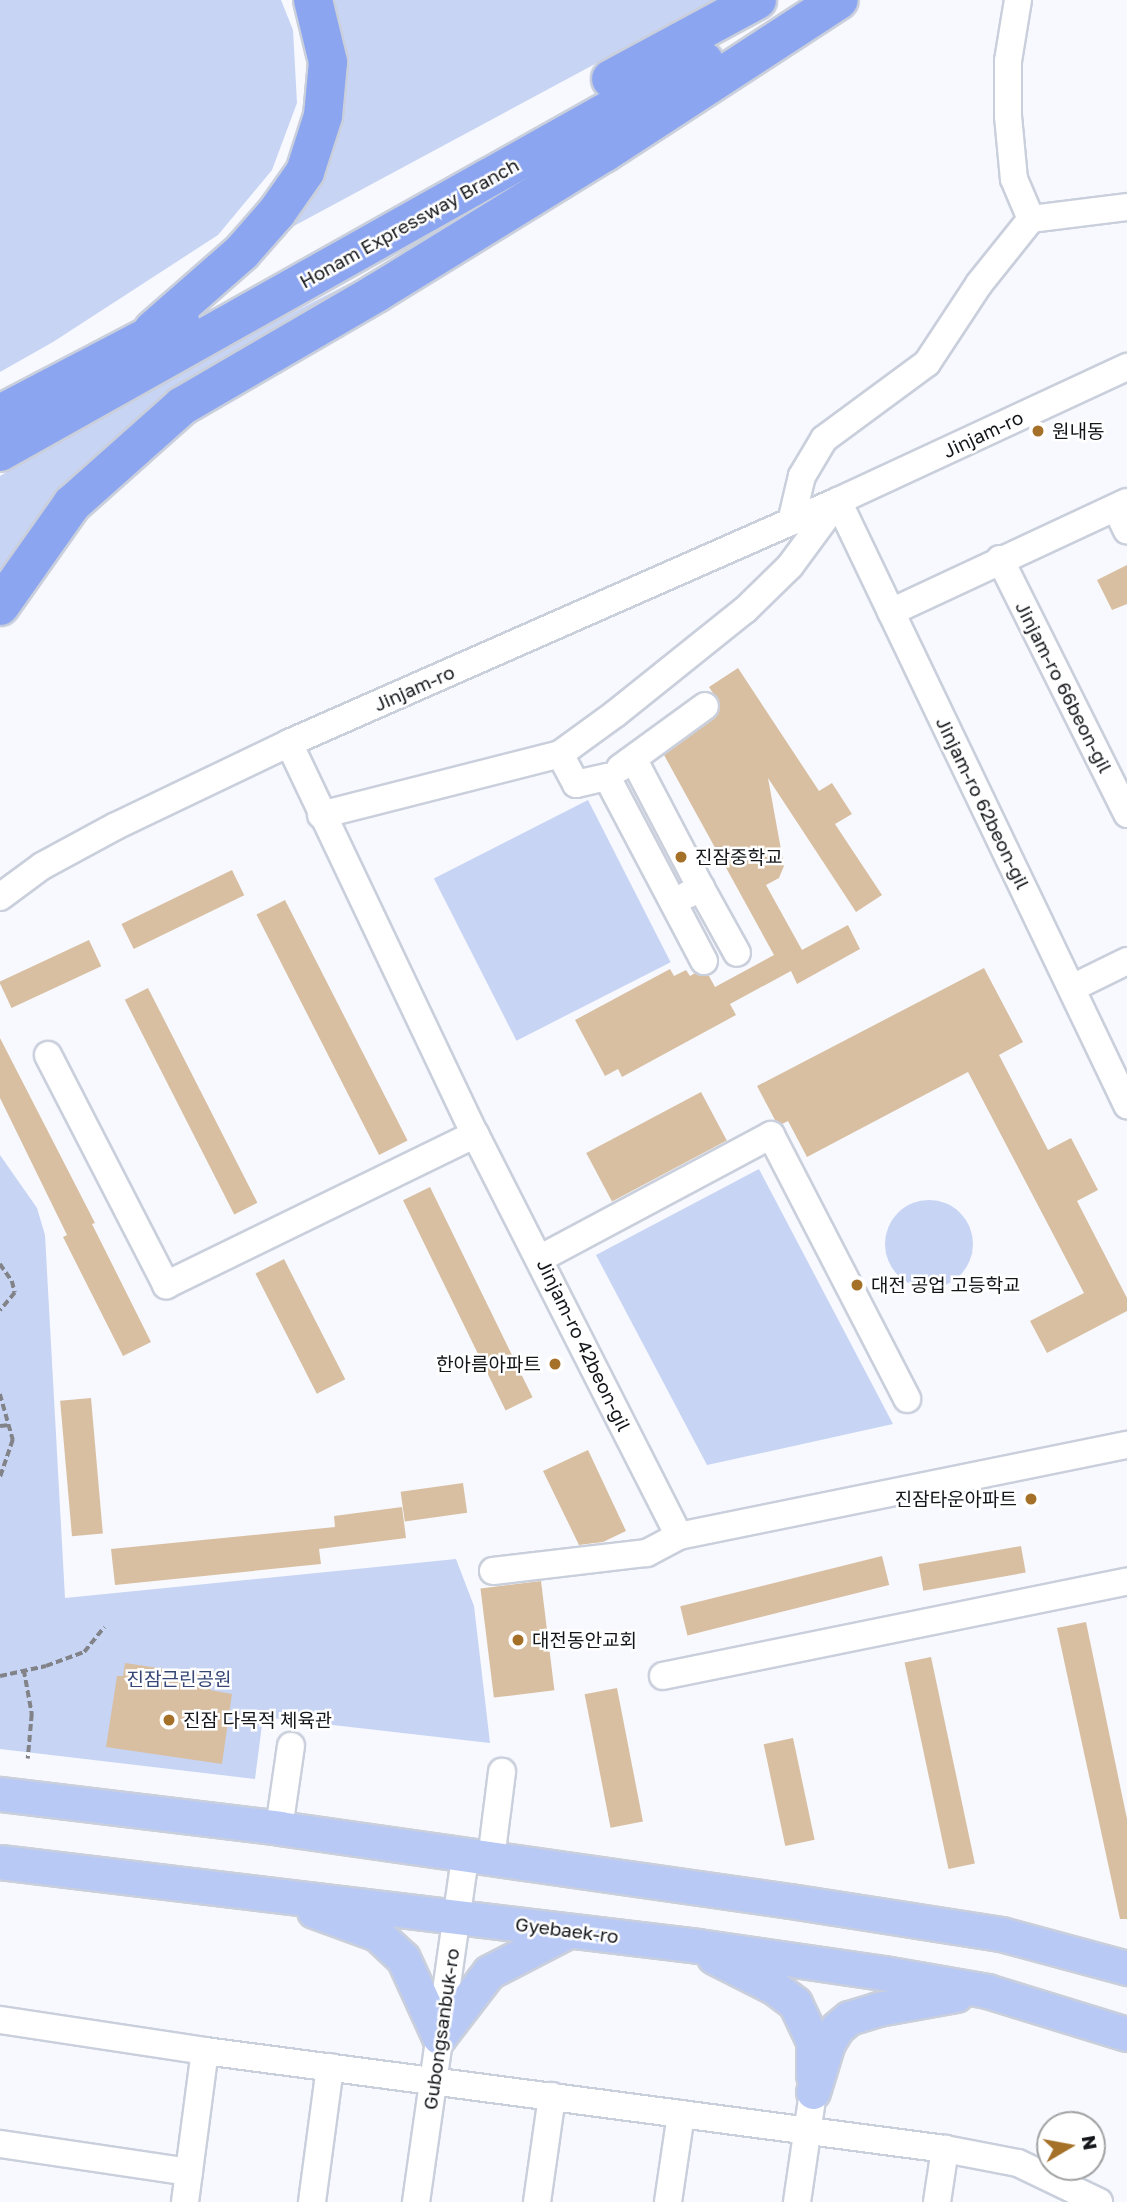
<!DOCTYPE html>
<html>
<head>
<meta charset="utf-8">
<style>
	body { margin:0 }
	#map { position:relative; width:1127px; height:2202px; overflow:hidden; background:#f7f9ff; font-family:"Golos Text","Noto Sans KR",sans-serif }
	div>[style] { position:absolute }
	.green>* { inset:0; background:#c8d4f3; transform-origin:0 0 }
	.round { border-radius:50% }
	.building>* { inset:0; background:#d9bfa1; transform-origin:0 0 }
	.path>* { height:3.5px; margin-top:-1.75px; transform-origin:0; background:repeating-linear-gradient(90deg,#818388 0 7px,transparent 0 10.5px) }
	.roads { filter:drop-shadow(2px 0 #cacfdc) drop-shadow(-2px 0 #cacfdc) drop-shadow(0 2px #cacfdc) drop-shadow(0 -2px #cacfdc) }
	.minor>* { height:26px; margin:-13px; padding:0 13px; transform-origin:13px; border-radius:13px; background:#fff }
	.major>* { height:33px; margin:-16.5px; padding:0 16.5px; transform-origin:16.5px; border-radius:16.5px; background:#b9c9f6 }
	.highway>* { height:38px; margin:-19px; padding:0 19px; transform-origin:19px; border-radius:19px; background:#8ba5f0 }
	.dots>* { width:19px; height:19px; translate:-50% -50%; box-sizing:border-box; border:4px solid #fff; border-radius:50% }
	span { translate:-50% -50%; white-space:nowrap; text-align:center; line-height:1.15; -webkit-text-stroke:5px #fff; paint-order:stroke }
	.street-label { font-size:19px; color:#14161a }
	.poi-label { font-size:19px; color:#14161a }
	.left { translate:0 -50%; text-align:left }
	.right { translate:-100% -50%; text-align:right }
	.park-label { font-size:19px; color:#374675 }
	.north { position:absolute; left:1036px; top:2111px; width:70px; height:70px; box-sizing:border-box; background:#fff; border:2px solid #a1a2a3; border-radius:50%; rotate:80deg; font-size:19px; font-weight:700; line-height:28px; text-align:center; color:#14161a }
	.north::after { content:''; display:block; margin:auto; width:24px; height:32px; background:#a57129; clip-path:polygon(50% 0,100% 100%,50% 72%,0 100%) }
</style>
</head>
<body>
<div id="map">
	<div class="green">
		<div style="clip-path:polygon(0 0,281px 0,293px 30px,297px 103px,272px 170px,218px 235px,53px 342px,0 372px)"></div>
		<div style="clip-path:polygon(333px 0,714px 0,279px 234px,344px 50px)"></div>
		<div style="clip-path:polygon(350px 283px,183px 392px,110px 453px,9px 559px,0 573px,0 476px,143px 390px)"></div>
		<div style="left:588px;top:800px;width:182px;height:173px;rotate:63deg"></div>
		<div style="clip-path:polygon(0 1155px,37px 1208px,45px 1235px,65px 1598px,456px 1559px,474px 1606px,490px 1743px,263px 1717px,255px 1779px,0 1749px)"></div>
		<div style="clip-path:polygon(759px 1169px,893px 1424px,707px 1465px,596px 1255px)"></div>
		<div class="round" style="left:885px;top:1200px;width:88px;height:88px"></div>
	</div>
	<div class="building">
		<div style="clip-path:polygon(1127px 565px,1127px 604px,1112px 610px,1097px 580px)"></div>
		<div style="clip-path:polygon(738px 668px,819px 791px,832px 783px,852px 814px,835px 824px,882px 895px,856px 912px,768px 778px,784px 866px,779px 878px,766px 885px,802px 950px,848px 925px,860px 949px,797px 984px,791px 971px,730px 1004px,736px 1015px,622px 1077px,618px 1069px,605px 1076px,575px 1020px,670px 969px,674px 976px,686px 970px,690px 976px,695px 973px,709px 976px,715px 987px,774px 955px,664px 755px,715px 718px,720px 704px,709px 687px)"></div>
		<div style="left:232px;top:870px;width:28px;height:123px;rotate:64deg"></div>
		<div style="left:285px;top:900px;width:270px;height:32px;rotate:63deg"></div>
		<div style="left:89px;top:940px;width:29px;height:99px;rotate:65deg"></div>
		<div style="clip-path:polygon(984px 968px,1023px 1042px,999px 1055px,1048px 1150px,1071px 1138px,1098px 1190px,1077px 1201px,1127px 1298px,1127px 1311px,1047px 1353px,1030px 1321px,1084px 1293px,968px 1072px,807px 1157px,788px 1121px,782px 1124px,775px 1120px,757px 1086px)"></div>
		<div style="left:148px;top:988px;width:241px;height:26px;rotate:63deg"></div>
		<div style="clip-path:polygon(0 1038px,95px 1223px,92px 1224px,151px 1342px,123px 1356px,63px 1237px,67px 1235px,0 1098px)"></div>
		<div style="left:701px;top:1092px;width:55px;height:130px;rotate:62deg"></div>
		<div style="left:430px;top:1187px;width:234px;height:30px;rotate:64deg"></div>
		<div style="left:284px;top:1259px;width:135px;height:32px;rotate:63deg"></div>
		<div style="left:91px;top:1398px;width:136px;height:31px;rotate:85deg"></div>
		<div style="clip-path:polygon(588px 1450px,626px 1531px,603px 1542px,579px 1545px,543px 1471px)"></div>
		<div style="left:463px;top:1483px;width:30px;height:63px;rotate:82deg"></div>
		<div style="clip-path:polygon(402px 1507px,406px 1538px,319px 1549px,321px 1564px,115px 1585px,111px 1549px,335px 1527px,334px 1516px)"></div>
		<div style="left:1021px;top:1546px;width:27px;height:104px;rotate:80deg"></div>
		<div style="left:882px;top:1556px;width:30px;height:208px;rotate:76deg"></div>
		<div style="left:541px;top:1581px;width:110px;height:61px;rotate:83deg"></div>
		<div style="clip-path:polygon(1086px 1622px,1127px 1819px,1127px 1919px,1120px 1919px,1057px 1628px)"></div>
		<div style="left:931px;top:1657px;width:211px;height:27px;rotate:78deg"></div>
		<div style="clip-path:polygon(125px 1663px,212px 1676px,210px 1690px,232px 1694px,222px 1764px,106px 1747px,117px 1676px,123px 1676px)"></div>
		<div style="left:617px;top:1688px;width:136px;height:33px;rotate:79deg"></div>
		<div style="left:793px;top:1738px;width:104px;height:30px;rotate:78deg"></div>
	</div>
	<div class="path">
		<div style="left:0;top:1264px;width:21px;rotate:55deg"></div>
		<div style="left:12px;top:1281px;width:12px;rotate:76deg"></div>
		<div style="left:15px;top:1293px;width:23px;rotate:130deg"></div>
		<div style="left:0;top:1394px;width:48px;rotate:74.2deg"></div>
		<div style="left:13px;top:1440px;width:40px;rotate:108.9deg"></div>
		<div style="left:0;top:1426px;width:10px;rotate:-6deg"></div>
		<div style="left:24px;top:1670px;width:45px;rotate:79.7deg"></div>
		<div style="left:32px;top:1714px;width:45px;rotate:95.1deg"></div>
		<div style="left:0;top:1676px;width:47px;rotate:-12.3deg"></div>
		<div style="left:46px;top:1666px;width:40px;rotate:-20.2deg"></div>
		<div style="left:84px;top:1652px;width:32px;rotate:-51deg"></div>
	</div>
	<div class="roads">
		<div class="minor">
			<div style="left:1018px;top:0;width:62px;rotate:99.3deg"></div>
			<div style="left:1008px;top:61px;width:55px;rotate:90deg"></div>
			<div style="left:1008px;top:116px;width:63px;rotate:84.6deg"></div>
			<div style="left:1014px;top:179px;width:43px;rotate:67deg"></div>
			<div style="left:1031px;top:219px;width:97px;rotate:-7.1deg"></div>
			<div style="left:1116px;top:508px;width:25px;rotate:64deg"></div>
			<div style="left:791px;top:522px;width:47px;rotate:-76.6deg"></div>
			<div style="left:802px;top:476px;width:43px;rotate:-59.3deg"></div>
			<div style="left:824px;top:439px;width:128px;rotate:-36.4deg"></div>
			<div style="left:927px;top:363px;width:95px;rotate:-56.6deg"></div>
			<div style="left:979px;top:284px;width:83px;rotate:-51.3deg"></div>
			<div style="left:1000px;top:559px;width:285px;rotate:63.5deg"></div>
			<div style="left:891px;top:612px;width:260px;rotate:-25deg"></div>
			<div style="left:289px;top:743px;width:433px;rotate:64.6deg"></div>
			<div style="left:475px;top:1134px;width:451px;rotate:63.1deg"></div>
			<div style="left:679px;top:1536px;width:457px;rotate:-11.5deg"></div>
			<div style="left:560px;top:754px;width:34px;rotate:62deg"></div>
			<div style="left:576px;top:784px;width:32px;rotate:-13deg"></div>
			<div style="left:607px;top:777px;width:208px;rotate:62.2deg"></div>
			<div style="left:634px;top:760px;width:144px;rotate:62.4deg"></div>
			<div style="left:620px;top:768px;width:105px;rotate:-36.1deg"></div>
			<div style="left:321px;top:815px;width:247px;rotate:-14.3deg"></div>
			<div style="left:560px;top:754px;width:68px;rotate:-36deg"></div>
			<div style="left:615px;top:714px;width:166px;rotate:-38.7deg"></div>
			<div style="left:745px;top:610px;width:63px;rotate:-44.4deg"></div>
			<div style="left:790px;top:566px;width:81px;rotate:-53.6deg"></div>
			<div style="left:838px;top:501px;width:670px;rotate:64.43deg"></div>
			<div style="left:687px;top:895px;width:16px;rotate:-27deg"></div>
			<div style="left:701px;top:888px;width:74px;rotate:61deg"></div>
			<div style="left:0;top:897px;width:52px;rotate:-36.4deg"></div>
			<div style="left:42px;top:866px;width:84px;rotate:-28.4deg"></div>
			<div style="left:116px;top:826px;width:192px;rotate:-25.6deg"></div>
			<div style="left:289px;top:743px;width:600px;rotate:-23.79deg"></div>
			<div style="left:838px;top:501px;width:319px;rotate:-24.9deg"></div>
			<div style="left:1072px;top:988px;width:61px;rotate:-26.1deg"></div>
			<div style="left:48px;top:1055px;width:259px;rotate:62.8deg"></div>
			<div style="left:166px;top:1285px;width:344px;rotate:-26deg"></div>
			<div style="left:541px;top:1258px;width:261px;rotate:-28.1deg"></div>
			<div style="left:771px;top:1135px;width:297px;rotate:62.7deg"></div>
			<div style="left:493px;top:1571px;width:155px;rotate:-6.7deg"></div>
			<div style="left:647px;top:1553px;width:36px;rotate:-28deg"></div>
			<div style="left:663px;top:1676px;width:473px;rotate:-11.5deg"></div>
			<div style="left:279px;top:1828px;width:83px;rotate:-81.7deg"></div>
			<div style="left:491px;top:1859px;width:88px;rotate:-82.8deg"></div>
			<div style="left:0;top:2020px;width:207px;rotate:8.6deg"></div>
			<div style="left:205px;top:2051px;width:746px;rotate:7.54deg"></div>
			<div style="left:945px;top:2149px;width:74px;rotate:10.9deg"></div>
			<div style="left:1018px;top:2163px;width:90px;rotate:25.7deg"></div>
			<div style="left:0;top:2144px;width:191px;rotate:8.4deg"></div>
			<div style="left:185px;top:2202px;width:152px;rotate:-82.5deg"></div>
			<div style="left:312px;top:2202px;width:136px;rotate:-82.4deg"></div>
			<div style="left:416px;top:2202px;width:349px;rotate:-81.9deg"></div>
			<div style="left:537px;top:2202px;width:107px;rotate:-81.9deg"></div>
			<div style="left:668px;top:2202px;width:89px;rotate:-81.6deg"></div>
			<div style="left:797px;top:2202px;width:111px;rotate:-81.7deg"></div>
			<div style="left:937px;top:2202px;width:54px;rotate:-81.4deg"></div>
		</div>
		<div class="major">
			<div style="left:0;top:1794px;width:281px;rotate:6.9deg"></div>
			<div style="left:279px;top:1828px;width:516px;rotate:8.13deg"></div>
			<div style="left:790px;top:1901px;width:214px;rotate:8.9deg"></div>
			<div style="left:1001px;top:1934px;width:131px;rotate:15.1deg"></div>
			<div style="left:0;top:1862px;width:703px;rotate:6.86deg"></div>
			<div style="left:698px;top:1946px;width:188px;rotate:8.3deg"></div>
			<div style="left:884px;top:1973px;width:105px;rotate:9.9deg"></div>
			<div style="left:987px;top:1991px;width:146px;rotate:17.1deg"></div>
			<div style="left:314px;top:1911px;width:67px;rotate:20.1deg"></div>
			<div style="left:377px;top:1934px;width:35px;rotate:43deg"></div>
			<div style="left:403px;top:1958px;width:87px;rotate:65.5deg"></div>
			<div style="left:439px;top:2037px;width:82px;rotate:-52.4deg"></div>
			<div style="left:489px;top:1972px;width:89px;rotate:-27.4deg"></div>
			<div style="left:714px;top:1957px;width:68px;rotate:26.9deg"></div>
			<div style="left:775px;top:1988px;width:25px;rotate:37deg"></div>
			<div style="left:795px;top:2003px;width:42px;rotate:64.7deg"></div>
			<div style="left:813px;top:2041px;width:34px;rotate:90deg"></div>
			<div style="left:813px;top:2092px;width:51px;rotate:-73deg"></div>
			<div style="left:828px;top:2043px;width:17px;rotate:-59deg"></div>
			<div style="left:837px;top:2028px;width:16px;rotate:-40deg"></div>
			<div style="left:849px;top:2018px;width:30px;rotate:-17deg"></div>
			<div style="left:878px;top:2009px;width:79px;rotate:-10.2deg"></div>
		</div>
		<div class="highway">
			<div style="left:611px;top:79px;width:166px;rotate:-28.4deg"></div>
			<div style="left:153px;top:330px;width:118px;rotate:-41.2deg"></div>
			<div style="left:242px;top:252px;width:53px;rotate:-48.8deg"></div>
			<div style="left:277px;top:212px;width:49px;rotate:-55deg"></div>
			<div style="left:305px;top:172px;width:59px;rotate:-72.2deg"></div>
			<div style="left:323px;top:116px;width:54px;rotate:-84.7deg"></div>
			<div style="left:328px;top:62px;width:64px;rotate:-103.6deg"></div>
			<div style="left:0;top:414px;width:203px;rotate:-27.6deg"></div>
			<div style="left:0;top:452px;width:713px;rotate:-29.3deg"></div>
			<div style="left:622px;top:103px;width:92px;rotate:-27.1deg"></div>
			<div style="left:0;top:606px;width:125px;rotate:-54.8deg"></div>
			<div style="left:72px;top:504px;width:147px;rotate:-41.7deg"></div>
			<div style="left:182px;top:406px;width:225px;rotate:-30.2deg"></div>
			<div style="left:376px;top:293px;width:268px;rotate:-31.6deg"></div>
			<div style="left:604px;top:153px;width:280px;rotate:-33.1deg"></div>
		</div>
	</div>
	<div class="dots">
		<div style="left:1038px;top:431px;background:#a57129"></div>
		<div style="left:681px;top:857px;background:#a57129"></div>
		<div style="left:857px;top:1285px;background:#a57129"></div>
		<div style="left:555px;top:1364px;background:#a57129"></div>
		<div style="left:1031px;top:1499px;background:#a57129"></div>
		<div style="left:518px;top:1640px;background:#a57129"></div>
		<div style="left:169px;top:1720px;background:#a57129"></div>
	</div>
	<div class="street-label">
		<span style="left:409px;top:223px;rotate:-29deg">Honam Expressway Branch</span>
		<span style="left:983px;top:434px;rotate:-25deg">Jinjam-ro</span>
		<span style="left:1064px;top:687px;rotate:63deg">Jinjam-ro 66beon-gil</span>
		<span style="left:414px;top:688px;rotate:-24deg">Jinjam-ro</span>
		<span style="left:983px;top:803px;rotate:64deg">Jinjam-ro 62beon-gil</span>
		<span style="left:584px;top:1345px;rotate:64deg">Jinjam-ro 42beon-gil</span>
		<span style="left:567px;top:1930px;rotate:7deg">Gyebaek-ro</span>
		<span style="left:441px;top:2029px;rotate:-82deg">Gubongsanbuk-ro</span>
	</div>
	<div class="poi-label">
		<span class="left" style="left:1052px;top:431px">원내동</span>
		<span class="left" style="left:695px;top:857px">진잠중학교</span>
		<span class="left" style="left:871px;top:1285px">대전 공업 고등학교</span>
		<span class="right" style="left:541px;top:1364px">한아름아파트</span>
		<span class="right" style="left:1017px;top:1499px">진잠타운아파트</span>
		<span class="left" style="left:532px;top:1640px">대전동안교회</span>
		<span class="left" style="left:183px;top:1720px">진잠 다목적 체육관</span>
	</div>
	<div class="park-label">
		<span style="left:179px;top:1679px">진잠근린공원</span>
	</div>
	<div class="north">N</div>
</div>
</body>
</html>
